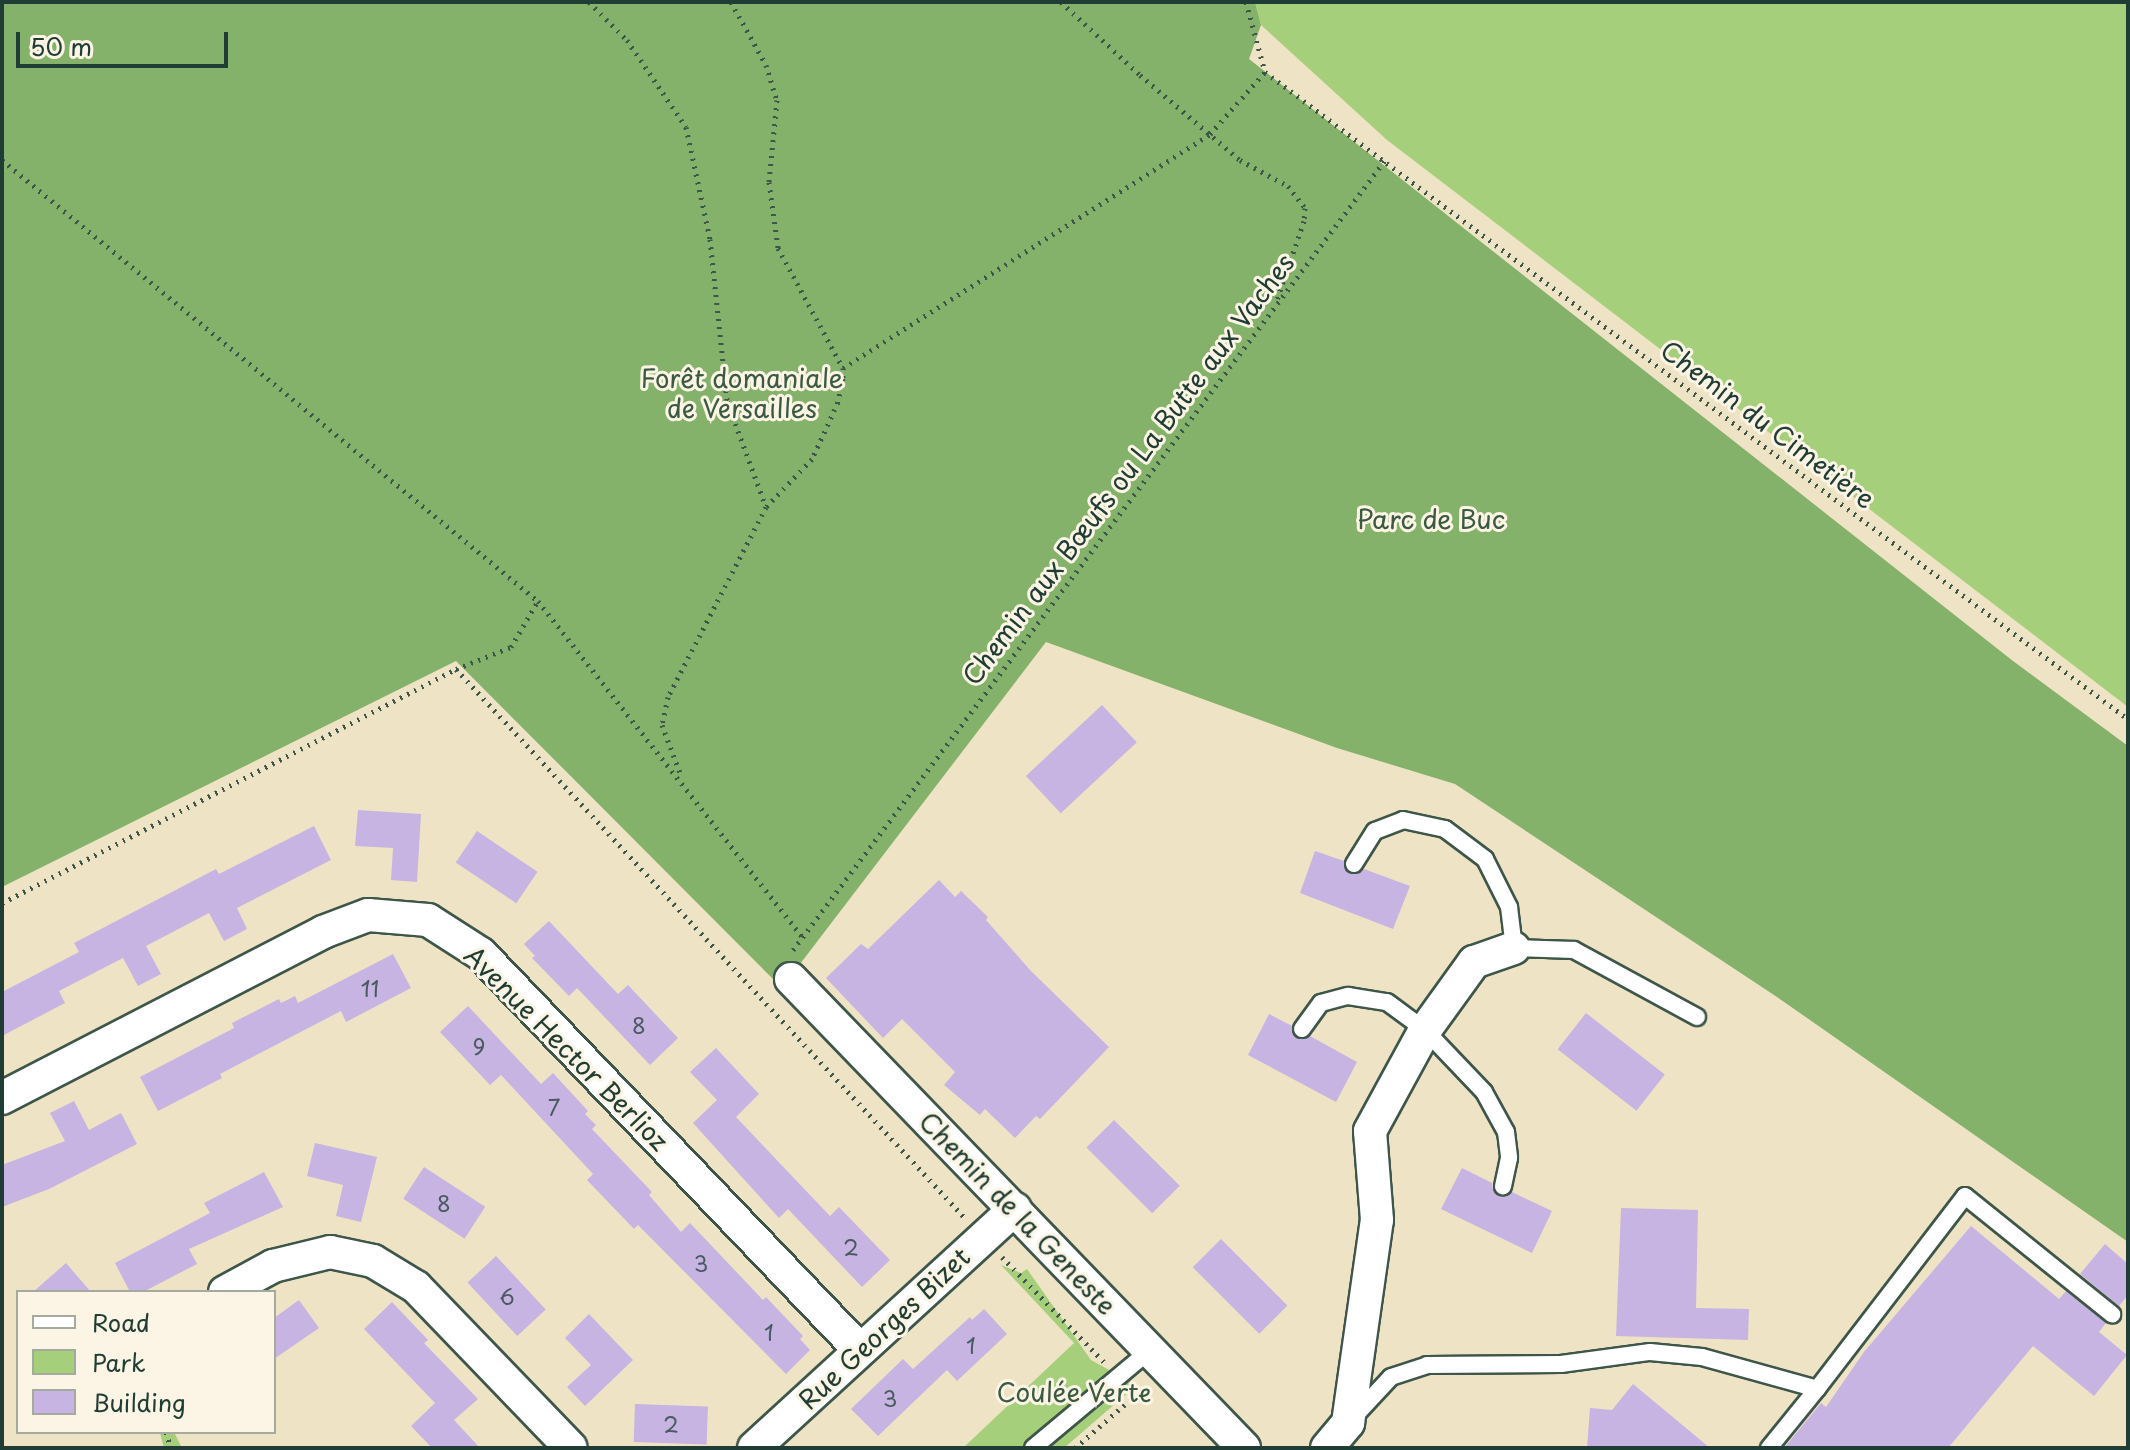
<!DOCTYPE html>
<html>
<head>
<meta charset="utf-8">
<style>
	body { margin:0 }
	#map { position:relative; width:2130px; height:1450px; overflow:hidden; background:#efe3c5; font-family:"Playpen Sans",sans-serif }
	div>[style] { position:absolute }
	.green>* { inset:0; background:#a6cf7b }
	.forest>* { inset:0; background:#84b26b }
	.building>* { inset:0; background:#c7b4e3; transform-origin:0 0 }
	.path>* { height:5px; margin-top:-2.5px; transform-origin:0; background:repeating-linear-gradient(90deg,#3e564a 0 2px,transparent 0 8px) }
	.roads { filter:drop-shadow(2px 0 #3e564a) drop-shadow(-2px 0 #3e564a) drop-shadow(0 2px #3e564a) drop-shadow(0 -2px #3e564a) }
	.service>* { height:16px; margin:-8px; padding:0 8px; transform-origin:8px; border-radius:8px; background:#fff }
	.minor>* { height:32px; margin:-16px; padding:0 16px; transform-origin:16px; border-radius:16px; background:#fff }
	span { translate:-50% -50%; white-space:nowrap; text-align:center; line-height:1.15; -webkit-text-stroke:6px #fcf5e5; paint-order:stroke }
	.number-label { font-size:22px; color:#495b60 }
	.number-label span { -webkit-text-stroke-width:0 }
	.park-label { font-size:26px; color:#3a5a42 }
	.street-label { font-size:26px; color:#1f3d34 }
	.frame { position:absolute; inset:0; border:4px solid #1f3d34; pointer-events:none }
	.legend { position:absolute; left:16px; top:1290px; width:260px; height:144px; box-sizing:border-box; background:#fcf5e5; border:2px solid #a4ab9e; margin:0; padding:10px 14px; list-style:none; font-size:24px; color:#1f3d34 }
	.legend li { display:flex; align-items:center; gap:16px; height:40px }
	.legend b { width:40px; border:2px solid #a4ab9e }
	.scale { position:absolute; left:16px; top:32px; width:212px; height:36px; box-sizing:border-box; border:4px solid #1f3d34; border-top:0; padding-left:10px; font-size:24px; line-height:28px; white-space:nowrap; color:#1f3d34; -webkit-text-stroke:6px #fcf5e5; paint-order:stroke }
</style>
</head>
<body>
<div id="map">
	<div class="green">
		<div style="clip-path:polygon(1255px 2px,2128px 2px,2128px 707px,1387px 140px,1261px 25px)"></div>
		<div style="clip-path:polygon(1001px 1265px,1021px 1273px,1027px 1269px,1091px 1360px,1137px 1385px,1064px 1448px,963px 1448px,1074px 1343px)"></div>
		<div style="clip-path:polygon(174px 1432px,182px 1448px,164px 1448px,160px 1433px)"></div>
	</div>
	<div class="forest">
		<div style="clip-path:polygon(2px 2px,1255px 2px,1261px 25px,1249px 59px,2013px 661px,2128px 746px,2128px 1242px,1777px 997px,1455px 784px,1337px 748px,1046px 642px,800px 964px,775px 981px,456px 661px,2px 887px)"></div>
	</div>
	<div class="building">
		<div style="left:1102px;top:705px;width:51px;height:104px;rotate:47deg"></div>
		<div style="clip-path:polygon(358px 810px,421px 814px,417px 882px,391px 880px,393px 848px,355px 846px)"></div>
		<div style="clip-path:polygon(314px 826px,331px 860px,237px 908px,247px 929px,224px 941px,209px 913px,146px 946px,161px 974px,138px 986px,123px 958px,59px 991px,65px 1003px,2px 1036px,2px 992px,79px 952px,74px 943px,216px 869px,219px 874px)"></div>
		<div style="left:477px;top:831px;width:73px;height:38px;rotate:34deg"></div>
		<div style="clip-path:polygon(1315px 851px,1344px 861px,1349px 874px,1358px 874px,1364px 869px,1410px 886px,1393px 929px,1300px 893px)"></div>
		<div style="clip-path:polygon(939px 880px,955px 897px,961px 891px,988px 917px,986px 920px,1030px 970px,1109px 1047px,1040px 1119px,1036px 1116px,1015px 1138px,985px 1109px,980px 1115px,944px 1085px,955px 1072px,902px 1019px,883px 1038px,826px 978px,861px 944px,868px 949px)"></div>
		<div style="clip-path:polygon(549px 921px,618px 994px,628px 985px,678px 1038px,650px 1065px,577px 988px,569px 996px,532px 958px,535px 956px,524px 944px)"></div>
		<div style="clip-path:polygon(393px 954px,411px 988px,346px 1022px,341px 1011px,220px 1074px,222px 1078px,158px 1111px,140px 1077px,234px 1028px,232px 1023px,279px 999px,281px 1003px,295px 996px,298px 1003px)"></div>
		<div style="clip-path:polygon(468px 1006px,541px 1084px,553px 1073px,588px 1111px,585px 1114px,596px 1125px,592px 1129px,652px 1192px,649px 1195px,681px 1232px,690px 1223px,763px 1300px,766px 1297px,803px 1336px,800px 1339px,810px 1350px,786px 1374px,638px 1225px,634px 1229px,587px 1180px,593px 1174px,501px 1075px,490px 1085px,440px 1032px)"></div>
		<div style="left:1586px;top:1013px;width:100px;height:46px;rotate:38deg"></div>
		<div style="clip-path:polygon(1269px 1014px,1292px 1026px,1296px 1038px,1310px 1036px,1357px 1062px,1336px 1102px,1248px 1055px)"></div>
		<div style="clip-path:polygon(716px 1048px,759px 1094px,736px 1117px,830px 1216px,839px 1207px,890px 1260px,862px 1287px,788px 1209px,779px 1218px,693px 1123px,717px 1100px,690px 1072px)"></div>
		<div style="clip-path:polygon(74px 1101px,89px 1130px,121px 1113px,137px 1144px,49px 1189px,2px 1207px,2px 1165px,65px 1141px,50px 1113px)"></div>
		<div style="left:1114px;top:1120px;width:93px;height:39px;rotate:45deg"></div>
		<div style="clip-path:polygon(315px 1143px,377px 1157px,361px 1222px,336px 1216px,343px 1185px,307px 1176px)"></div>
		<div style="left:424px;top:1167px;width:73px;height:38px;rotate:33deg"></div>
		<div style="clip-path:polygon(1462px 1168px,1492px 1183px,1493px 1190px,1500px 1196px,1512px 1192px,1552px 1211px,1532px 1253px,1441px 1209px)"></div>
		<div style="clip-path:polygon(264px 1172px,283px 1207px,189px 1249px,197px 1264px,143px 1292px,130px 1292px,115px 1263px,210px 1213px,204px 1203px)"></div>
		<div style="clip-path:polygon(1621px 1208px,1698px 1210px,1696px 1308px,1749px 1309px,1748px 1340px,1616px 1336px)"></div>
		<div style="clip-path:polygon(1971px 1226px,2059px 1299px,2066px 1291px,2106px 1323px,2099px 1332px,2127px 1355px,2094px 1396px,2033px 1346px,1948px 1448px,1784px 1448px,1821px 1403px,1826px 1407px,1864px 1352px)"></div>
		<div style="left:1221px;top:1239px;width:94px;height:40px;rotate:45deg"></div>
		<div style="clip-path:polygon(2105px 1244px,2128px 1264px,2128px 1295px,2119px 1306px,2080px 1274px)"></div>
		<div style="left:496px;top:1256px;width:73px;height:39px;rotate:47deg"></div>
		<div style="clip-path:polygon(66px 1263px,91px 1292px,33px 1292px)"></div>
		<div style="clip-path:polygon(299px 1300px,319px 1328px,274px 1359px,274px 1318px)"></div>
		<div style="clip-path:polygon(392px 1302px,428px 1340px,424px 1343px,478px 1399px,454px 1420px,480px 1448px,432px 1448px,411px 1426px,435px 1403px,364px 1329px)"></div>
		<div style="clip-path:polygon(984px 1309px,1007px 1334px,957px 1381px,947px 1370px,878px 1436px,851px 1409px,903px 1359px,913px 1369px,970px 1317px,972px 1320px)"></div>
		<div style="clip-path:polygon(589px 1314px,633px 1360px,585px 1406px,567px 1387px,591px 1365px,565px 1338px)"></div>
		<div style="clip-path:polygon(1633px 1384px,1710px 1448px,1587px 1448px,1590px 1408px,1612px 1410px)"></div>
		<div style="left:635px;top:1404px;width:73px;height:38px;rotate:2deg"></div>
	</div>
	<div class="path">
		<div style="left:589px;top:2px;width:54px;rotate:45deg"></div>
		<div style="left:627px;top:40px;width:105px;rotate:55.9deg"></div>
		<div style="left:686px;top:127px;width:115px;rotate:77.9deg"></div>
		<div style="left:710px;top:239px;width:163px;rotate:84deg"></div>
		<div style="left:727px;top:401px;width:113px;rotate:69.8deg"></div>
		<div style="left:766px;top:507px;width:214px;rotate:117.3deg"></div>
		<div style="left:668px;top:697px;width:29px;rotate:102deg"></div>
		<div style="left:662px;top:725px;width:51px;rotate:69.4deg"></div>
		<div style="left:731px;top:2px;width:72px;rotate:60.9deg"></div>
		<div style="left:766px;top:65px;width:37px;rotate:73deg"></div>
		<div style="left:777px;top:100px;width:82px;rotate:95.6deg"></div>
		<div style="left:769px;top:182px;width:67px;rotate:82.2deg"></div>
		<div style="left:778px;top:248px;width:136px;rotate:61.6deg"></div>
		<div style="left:843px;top:368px;width:10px;rotate:90deg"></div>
		<div style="left:843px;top:378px;width:25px;rotate:102deg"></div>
		<div style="left:838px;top:402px;width:63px;rotate:114.5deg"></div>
		<div style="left:812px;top:459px;width:66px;rotate:133.8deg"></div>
		<div style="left:1061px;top:2px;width:108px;rotate:42.7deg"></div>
		<div style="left:1140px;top:75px;width:131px;rotate:40.4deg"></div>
		<div style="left:1240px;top:160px;width:55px;rotate:28.4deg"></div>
		<div style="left:1288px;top:186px;width:28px;rotate:52deg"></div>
		<div style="left:1305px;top:208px;width:13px;rotate:94deg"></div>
		<div style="left:1304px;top:221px;width:83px;rotate:108.9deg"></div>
		<div style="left:1246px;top:2px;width:73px;rotate:74.8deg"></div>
		<div style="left:1265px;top:72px;width:1079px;rotate:36.86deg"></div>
		<div style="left:2px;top:160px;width:694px;rotate:39.45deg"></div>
		<div style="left:538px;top:601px;width:427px;rotate:51.8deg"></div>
		<div style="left:843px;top:368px;width:435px;rotate:-32.5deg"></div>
		<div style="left:1210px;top:134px;width:83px;rotate:-48.4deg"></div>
		<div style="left:456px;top:669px;width:59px;rotate:-21.8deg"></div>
		<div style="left:511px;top:647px;width:53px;rotate:-59.6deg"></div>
		<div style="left:2px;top:903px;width:511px;rotate:-27.27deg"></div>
		<div style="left:456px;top:669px;width:749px;rotate:47.17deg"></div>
		<div style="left:793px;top:950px;width:987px;rotate:-53.15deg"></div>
		<div style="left:1002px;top:1257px;width:146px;rotate:45.8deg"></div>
		<div style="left:166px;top:1432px;width:17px;rotate:73deg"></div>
		<div style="left:1075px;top:1448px;width:93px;rotate:-41.1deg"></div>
	</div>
	<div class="roads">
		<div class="service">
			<div style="left:1354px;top:864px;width:39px;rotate:-58deg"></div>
			<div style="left:1375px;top:831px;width:30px;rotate:-21deg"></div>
			<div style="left:1403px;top:820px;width:43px;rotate:12.1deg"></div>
			<div style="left:1445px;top:829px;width:50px;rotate:36.9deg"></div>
			<div style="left:1485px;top:859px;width:54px;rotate:63.4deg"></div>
			<div style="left:1509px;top:907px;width:41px;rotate:83deg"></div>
			<div style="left:1514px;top:948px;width:60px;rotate:1.9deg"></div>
			<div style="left:1574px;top:950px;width:140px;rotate:28.6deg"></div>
			<div style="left:1302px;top:1029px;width:32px;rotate:-54deg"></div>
			<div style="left:1321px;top:1003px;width:28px;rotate:-15deg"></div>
			<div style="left:1348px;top:996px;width:39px;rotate:9deg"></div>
			<div style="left:1387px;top:1002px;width:47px;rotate:36.4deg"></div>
			<div style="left:1425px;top:1030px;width:86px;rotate:46.4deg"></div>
			<div style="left:1484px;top:1092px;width:46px;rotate:61.2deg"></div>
			<div style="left:1506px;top:1132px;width:26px;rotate:83deg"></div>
			<div style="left:1509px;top:1158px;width:29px;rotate:102deg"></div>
			<div style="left:1352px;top:1419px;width:57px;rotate:-47.1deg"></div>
			<div style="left:1391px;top:1377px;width:38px;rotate:-18deg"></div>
			<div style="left:1427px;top:1365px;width:134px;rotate:-0.4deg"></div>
			<div style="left:1561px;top:1364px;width:90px;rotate:-7.7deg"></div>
			<div style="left:1650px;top:1352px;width:52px;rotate:5.5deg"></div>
			<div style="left:1702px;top:1357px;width:119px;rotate:15.5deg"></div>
			<div style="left:1817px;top:1389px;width:243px;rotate:-52.5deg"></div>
			<div style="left:1965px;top:1196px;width:189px;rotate:38.8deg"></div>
			<div style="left:1033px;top:1448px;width:153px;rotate:-39.9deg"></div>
			<div style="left:1769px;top:1448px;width:76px;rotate:-50.9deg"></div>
		</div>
		<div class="minor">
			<div style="left:791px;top:979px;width:652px;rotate:45.99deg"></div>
			<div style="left:2px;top:1098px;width:361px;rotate:-27.3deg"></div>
			<div style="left:323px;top:932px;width:48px;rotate:-20.7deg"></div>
			<div style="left:368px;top:915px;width:60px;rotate:4.8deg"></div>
			<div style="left:428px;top:920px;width:63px;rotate:32.7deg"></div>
			<div style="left:481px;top:954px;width:547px;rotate:46.26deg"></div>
			<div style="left:225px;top:1292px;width:55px;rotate:-28.4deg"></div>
			<div style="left:273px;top:1266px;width:59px;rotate:-13.8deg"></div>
			<div style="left:330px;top:1252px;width:44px;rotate:11.8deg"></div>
			<div style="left:373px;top:1261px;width:50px;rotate:31.2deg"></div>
			<div style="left:416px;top:1287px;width:223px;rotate:46.1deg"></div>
			<div style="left:754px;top:1448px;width:354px;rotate:-42.5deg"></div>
			<div style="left:1327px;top:1448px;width:33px;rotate:-50deg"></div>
			<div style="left:1348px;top:1423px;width:205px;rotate:-81.9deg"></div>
			<div style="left:1377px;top:1220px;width:89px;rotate:-94.5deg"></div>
			<div style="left:1370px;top:1131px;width:115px;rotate:-61.4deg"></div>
			<div style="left:1425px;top:1030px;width:84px;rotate:-54.2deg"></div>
			<div style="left:1474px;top:962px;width:42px;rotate:-19.3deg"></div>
		</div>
	</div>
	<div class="number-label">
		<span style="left:370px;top:988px">11</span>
		<span style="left:639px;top:1025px">8</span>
		<span style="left:479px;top:1046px">9</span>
		<span style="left:554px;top:1107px">7</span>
		<span style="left:444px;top:1203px">8</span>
		<span style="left:851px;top:1247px">2</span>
		<span style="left:701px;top:1263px">3</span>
		<span style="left:507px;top:1296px">6</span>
		<span style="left:769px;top:1332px">1</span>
		<span style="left:971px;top:1345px">1</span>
		<span style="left:890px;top:1398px">3</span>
		<span style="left:671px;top:1424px">2</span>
	</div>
	<div class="park-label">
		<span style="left:742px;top:393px">Forêt domaniale<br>de Versailles</span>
		<span style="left:1431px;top:519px">Parc de Buc</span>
		<span style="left:1074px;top:1392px">Coulée Verte</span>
	</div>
	<div class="street-label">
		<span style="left:1768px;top:424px;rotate:37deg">Chemin du Cimetière</span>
		<span style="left:1128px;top:469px;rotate:-53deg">Chemin aux Bœufs ou La Butte aux Vaches</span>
		<span style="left:567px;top:1048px;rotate:45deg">Avenue Hector Berlioz</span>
		<span style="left:1018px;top:1213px;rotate:46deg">Chemin de la Geneste</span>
		<span style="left:884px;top:1328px;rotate:-43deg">Rue Georges Bizet</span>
	</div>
	<div class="frame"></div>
	<ul class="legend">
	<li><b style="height:10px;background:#fff"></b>Road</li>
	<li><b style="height:22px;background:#a6cf7b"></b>Park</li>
	<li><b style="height:22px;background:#c7b4e3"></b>Building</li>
	</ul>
	<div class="scale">50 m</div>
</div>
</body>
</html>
